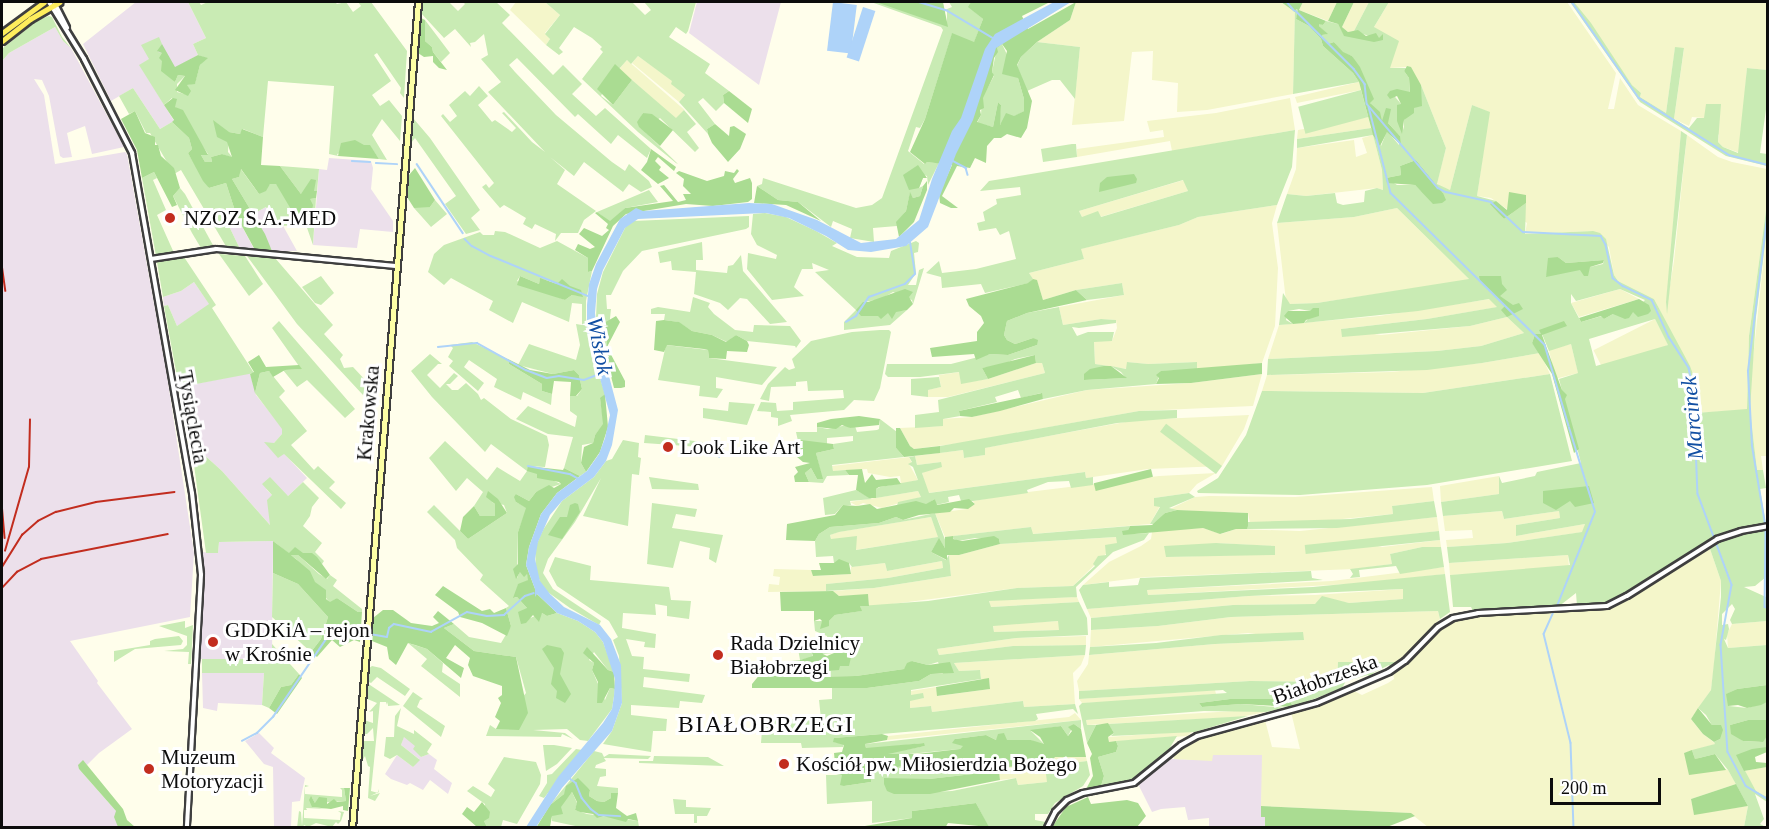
<!DOCTYPE html>
<html>
<head>
<meta charset="utf-8">
<style>
	body { margin:0 }
	#map { position:relative; width:1769px; height:829px; overflow:hidden; background:#fffeeb; font-family:"Times New Roman",serif }
	div>[style] { position:absolute }
	.industrial>* { inset:0; background:#ece0eb }
	.farmland>* { inset:0; background:#f4f6ca; transform-origin:0 0 }
	.green>* { inset:0; background:#c9ebb4; transform-origin:0 0 }
	.forest>* { inset:0; background:#aadc92; transform-origin:0 0 }
	.water>* { inset:0; background:#aed3f9; transform-origin:0 0 }
	.stream>* { height:1.5px; margin:-0.75px; padding:0 0.75px; transform-origin:0.75px; border-radius:0.75px; background:#aed3f9 }
	.roads { filter:drop-shadow(2px 0 #3f3f3f) drop-shadow(-2px 0 #3f3f3f) drop-shadow(0 2px #3f3f3f) drop-shadow(0 -2px #3f3f3f) }
	.tertiary>* { height:4px; margin:-2px; padding:0 2px; transform-origin:2px; border-radius:2px; background:#fff }
	.secondary>* { height:4.5px; margin:-2.25px; padding:0 2.25px; transform-origin:2.25px; border-radius:2.25px; background:#fdffa6 }
	.primary>* { height:5px; margin:-2.5px; padding:0 2.5px; transform-origin:2.5px; border-radius:2.5px; background:#feed5c }
	.rail>* { height:1.5px; margin:-0.75px; padding:0 0.75px; transform-origin:0.75px; border-radius:0.75px; background:#c22d1f }
	.dots>* { width:16px; height:16px; translate:-50% -50%; box-sizing:border-box; border:3px solid #fff; border-radius:50% }
	span { translate:-50% -50%; white-space:nowrap; text-align:center; line-height:1.15; -webkit-text-stroke:6px #fff; paint-order:stroke }
	.poi-label { font-size:21px; color:#0c0c0c }
	.left { translate:0 -50%; text-align:left }
	.street-label { font-size:21px; color:#0c0c0c }
	.water-label { font-size:22px; color:#114fa3; font-style:italic }
	.quarter-label { font-size:24px; color:#0c0c0c; letter-spacing:1.5px }
	.frame { position:absolute; inset:0; border:3px solid #0c0c0c; pointer-events:none }
	.scale { position:absolute; left:1550px; top:778px; width:111px; height:27px; box-sizing:border-box; border:3px solid #0c0c0c; border-top:0; padding-left:8px; font-size:18px; line-height:21px; white-space:nowrap; color:#0c0c0c; -webkit-text-stroke:4px #fff; paint-order:stroke }
</style>
</head>
<body>
<div id="map">
	<div class="industrial">
		<div style="clip-path:polygon(136px 2px,188px 2px,206px 38px,193px 44px,198px 55px,175px 68px,150px 59px,140px 65px,174px 121px,160px 129px,133px 88px,111px 101px,83px 44px)"></div>
		<div style="clip-path:polygon(697px 2px,781px 2px,759px 85px,689px 33px)"></div>
		<div style="clip-path:polygon(55px 27px,63px 41px,71px 48px,124px 147px,92px 154px,85px 126px,67px 133px,72px 157px,63px 158px,60px 156px,49px 96px,42px 80px,34px 79px,44px 95px,55px 164px,125px 152px,127px 154px,167px 376px,194px 553px,190px 617px,70px 641px,98px 681px,97px 683px,132px 729px,99px 753px,87px 765px,83px 761px,79px 769px,116px 811px,118px 827px,2px 827px,2px 61px,9px 53px)"></div>
		<div style="clip-path:polygon(329px 158px,371px 161px,373px 168px,371px 189px,393px 221px,393px 232px,360px 229px,357px 248px,313px 245px,319px 169px,327px 170px)"></div>
		<div style="clip-path:polygon(266px 207px,275px 225px,282px 224px,297px 251px,272px 251px,253px 214px)"></div>
		<div style="clip-path:polygon(237px 217px,254px 249px,255px 250px,240px 249px,227px 222px)"></div>
		<div style="clip-path:polygon(194px 282px,210px 305px,177px 326px,168px 305px,164px 306px,163px 297px,181px 291px)"></div>
		<div style="clip-path:polygon(250px 373px,256px 395px,283px 429px,283px 433px,274px 443px,307px 478px,288px 496px,266px 489px,272px 495px,271px 526px,222px 471px,191px 443px,188px 424px,196px 420px,190px 385px)"></div>
		<div style="clip-path:polygon(273px 541px,272px 659px,197px 659px,200px 552px,218px 553px,219px 542px)"></div>
		<div style="clip-path:polygon(202px 673px,264px 673px,262px 705px,218px 703px,217px 711px,203px 708px)"></div>
		<div style="clip-path:polygon(259px 733px,274px 748px,271px 753px,305px 778px,300px 801px,292px 802px,291px 827px,274px 827px,273px 767px,264px 764px,245px 741px)"></div>
		<div style="clip-path:polygon(404px 736px,416px 746px,421px 757px,429px 754px,437px 760px,434px 769px,452px 783px,448px 794px,430px 780px,423px 790px,410px 783px,407px 785px,391px 779px,385px 774px,397px 755px,413px 767px,419px 759px,401px 745px)"></div>
		<div style="clip-path:polygon(1212px 755px,1263px 755px,1261px 816px,1265px 817px,1265px 827px,1209px 827px,1209px 818px,1188px 820px,1185px 807px,1161px 809px,1152px 812px,1138px 784px,1171px 759px,1212px 760px)"></div>
	</div>
	<div class="farmland">
		<div style="clip-path:polygon(516px 2px,545px 2px,560px 15px,545px 33px,550px 39px,546px 45px,510px 10px)"></div>
		<div style="clip-path:polygon(1076px 2px,1281px 2px,1295px 12px,1293px 94px,1207px 110px,1177px 112px,1178px 83px,1152px 80px,1153px 51px,1132px 52px,1124px 121px,1072px 125px,1080px 47px,1037px 42px,1070px 20px)"></div>
		<div style="clip-path:polygon(1303px 2px,1337px 2px,1328px 21px,1299px 10px)"></div>
		<div style="clip-path:polygon(1354px 2px,1369px 2px,1354px 31px,1348px 32px,1342px 27px)"></div>
		<div style="clip-path:polygon(1389px 2px,1567px 2px,1616px 73px,1608px 109px,1614px 109px,1620px 78px,1638px 105px,1681px 131px,1666px 310px,1674px 261px,1687px 135px,1718px 157px,1732px 162px,1767px 169px,1767px 203px,1749px 336px,1747px 410px,1696px 413px,1694px 377px,1654px 299px,1618px 281px,1614px 275px,1609px 247px,1592px 231px,1525px 234px,1527px 223px,1491px 198px,1477px 196px,1489px 112px,1472px 105px,1450px 190px,1440px 187px,1437px 183px,1446px 148px,1421px 85px,1407px 67px,1390px 68px,1374px 27px)"></div>
		<div style="clip-path:polygon(1574px 2px,1767px 2px,1767px 70px,1747px 68px,1740px 153px,1723px 147px,1718px 142px,1719px 135px,1704px 118px,1692px 117px,1689px 126px,1674px 119px,1684px 49px,1675px 48px,1666px 113px,1640px 97px,1641px 93px,1632px 85px)"></div>
		<div style="clip-path:polygon(638px 56px,673px 81px,672px 84px,685px 95px,679px 102px,632px 63px)"></div>
		<div style="left:627px;top:60px;width:76px;height:12px;rotate:41deg"></div>
		<div style="clip-path:polygon(1359px 82px,1361px 90px,1297px 103px,1295px 97px)"></div>
		<div style="clip-path:polygon(1290px 98px,1295px 130px,1172px 151px,1170px 141px,1077px 157px,1077px 149px,1164px 137px,1163px 130px,1150px 132px,1147px 121px,1216px 113px)"></div>
		<div style="clip-path:polygon(1368px 117px,1371px 128px,1297px 139px,1298px 130px)"></div>
		<div style="clip-path:polygon(1373px 135px,1382px 170px,1383px 190px,1377px 188px,1306px 196px,1287px 194px,1296px 169px,1297px 148px,1354px 140px,1356px 157px,1367px 153px,1362px 138px)"></div>
		<div style="clip-path:polygon(1184px 180px,1188px 191px,1100px 217px,1082px 217px,1079px 211px)"></div>
		<div style="clip-path:polygon(1277px 205px,1272px 223px,1278px 268px,1275px 326px,1262px 363px,1197px 370px,1197px 362px,1148px 364px,1127px 362px,1127px 369px,1095px 364px,1094px 341px,1112px 341px,1117px 328px,1116px 320px,1101px 319px,1063px 325px,1059px 307px,1124px 295px,1122px 283px,1076px 290px,1043px 300px,1037px 281px,1034px 282px,1029px 273px,1084px 259px,1080px 249px,1179px 225px,1198px 217px)"></div>
		<div style="clip-path:polygon(1397px 208px,1470px 280px,1317px 303px,1290px 304px,1286px 301px,1277px 223px,1354px 217px)"></div>
		<div style="clip-path:polygon(1767px 229px,1768px 456px,1761px 456px,1763px 470px,1757px 470px,1750px 410px,1750px 386px)"></div>
		<div style="clip-path:polygon(1620px 289px,1639px 299px,1579px 317px,1571px 303px)"></div>
		<div style="clip-path:polygon(1490px 299px,1498px 307px,1427px 319px,1341px 329px,1381px 335px,1470px 326px,1507px 317px,1524px 333px,1481px 346px,1437px 351px,1268px 359px,1279px 325px,1379px 316px)"></div>
		<div style="left:1655px;top:319px;width:29px;height:69px;rotate:63deg"></div>
		<div style="left:1571px;top:344px;width:30px;height:23px;rotate:76deg"></div>
		<div style="clip-path:polygon(1540px 353px,1550px 374px,1423px 393px,1262px 391px,1267px 375px,1391px 372px,1482px 363px)"></div>
		<div style="clip-path:polygon(1036px 363px,1042px 363px,1045px 373px,948px 397px,928px 397px,927px 390px,941px 387px,939px 375px,960px 372px,961px 383px,988px 379px)"></div>
		<div style="clip-path:polygon(1262px 374px,1253px 406px,1139px 411px,961px 443px,914px 449px,910px 446px,900px 428px,942px 426px,942px 419px,972px 417px,1087px 390px,1191px 383px)"></div>
		<div style="clip-path:polygon(1249px 415px,1244px 429px,1222px 466px,1148px 469px,1086px 478px,1085px 472px,928px 493px,922px 473px,941px 462px,917px 465px,915px 456px,963px 450px,964px 458px,985px 455px,984px 448px,1136px 420px)"></div>
		<div style="clip-path:polygon(909px 457px,912px 463px,909px 464px,918px 480px,901px 484px,900px 476px,890px 477px,868px 473px,867px 469px,833px 471px,832px 466px)"></div>
		<div style="clip-path:polygon(1216px 473px,1197px 484px,1189px 493px,1154px 498px,1160px 506px,1150px 524px,1032px 534px,1031px 527px,945px 537px,935px 513px,967px 509px,975px 504px,973px 501px,1012px 494px,1159px 476px)"></div>
		<div style="clip-path:polygon(1499px 476px,1499px 494px,1441px 502px,1440px 486px)"></div>
		<div style="clip-path:polygon(1432px 487px,1434px 501px,1392px 506px,1393px 514px,1322px 521px,1250px 523px,1248px 513px,1168px 510px,1195px 497px,1209px 496px,1295px 497px)"></div>
		<div style="clip-path:polygon(918px 491px,921px 497px,882px 508px,863px 503px,857px 506px,850px 502px)"></div>
		<div style="clip-path:polygon(1502px 511px,1504px 519px,1559px 511px,1560px 518px,1516px 525px,1516px 536px,1585px 524px,1583px 532px,1507px 543px,1447px 547px,1446px 540px,1473px 538px,1472px 530px,1445px 531px,1443px 516px)"></div>
		<div style="clip-path:polygon(931px 517px,939px 537px,855px 550px,854px 545px,831px 539px,830px 535px,838px 532px)"></div>
		<div style="clip-path:polygon(evenodd,1437px 517px,1439px 531px,1354px 541px,1382px 547px,1440px 540px,1441px 547px,1422px 547px,1390px 554px,1392px 564px,1355px 569px,1145px 577px,1083px 585px,1109px 562px,1141px 546px,1151px 539px,1152px 532px,1158px 530px,1203px 528px,1221px 534px,1236px 529px,1300px 531px,1437px 517px,1216px 543px,1274px 546px,1275px 554px,1166px 557px,1216px 543px)"></div>
		<div style="clip-path:polygon(1117px 537px,1117px 543px,1073px 586px,1017px 588px,869px 607px,868px 595px,839px 596px,833px 591px,874px 588px,951px 576px,949px 555px,959px 555px,1000px 544px)"></div>
		<div style="clip-path:polygon(1709px 546px,1721px 581px,1714px 666px,1711px 690px,1691px 719px,1703px 734px,1716px 744px,1684px 753px,1728px 770px,1736px 784px,1691px 799px,1694px 814px,1748px 806px,1744px 827px,1428px 827px,1410px 813px,1261px 806px,1262px 755px,1213px 755px,1212px 761px,1174px 759px,1174px 753px,1197px 738px,1265px 720px,1272px 747px,1300px 749px,1291px 712px,1354px 691px,1362px 695px,1388px 683px,1394px 679px,1393px 673px,1407px 663px,1429px 638px,1446px 625px,1466px 618px,1613px 606px)"></div>
		<div style="clip-path:polygon(1568px 555px,1569px 567px,1473px 574px,1450px 575px,1449px 563px)"></div>
		<div style="clip-path:polygon(942px 561px,943px 568px,888px 578px,826px 584px,826px 591px,768px 592px,769px 584px,779px 585px,780px 577px,773px 576px,774px 569px,811px 570px,814px 576px,851px 574px,851px 567px,885px 563px,887px 571px)"></div>
		<div style="clip-path:polygon(1444px 567px,1445px 574px,1368px 583px,1148px 595px,1147px 590px,1332px 581px)"></div>
		<div style="clip-path:polygon(1403px 589px,1404px 599px,1349px 603px,1332px 600px,1315px 604px,1233px 605px,1091px 618px,1087px 609px,1249px 596px,1315px 595px)"></div>
		<div style="clip-path:polygon(1077px 597px,1079px 602px,990px 607px,989px 600px)"></div>
		<div style="clip-path:polygon(1438px 611px,1440px 619px,1399px 662px,1338px 662px,1337px 682px,1250px 681px,1079px 691px,1077px 681px,1088px 664px,1089px 655px,1215px 644px,1304px 640px,1248px 633px,1090px 647px,1091px 630px,1158px 626px,1231px 617px)"></div>
		<div style="clip-path:polygon(1059px 621px,1060px 630px,994px 632px,993px 625px)"></div>
		<div style="clip-path:polygon(1767px 621px,1767px 645px,1728px 648px,1727px 634px,1732px 624px)"></div>
		<div style="clip-path:polygon(1086px 636px,1086px 645px,1013px 646px,939px 655px,937px 649px,1016px 638px)"></div>
		<div style="clip-path:polygon(1085px 655px,1081px 665px,1073px 673px,1075px 704px,1024px 707px,1023px 701px,932px 712px,931px 706px,910px 708px,910px 700px,924px 698px,911px 695px,911px 691px,936px 687px,938px 696px,990px 689px,989px 679px,981px 679px,980px 670px,959px 671px,954px 663px)"></div>
		<div style="clip-path:polygon(1215px 690px,1216px 694px,1111px 702px,1082px 703px,1079px 699px)"></div>
		<div style="clip-path:polygon(1251px 710px,1266px 712px,1240px 717px,1087px 725px,1086px 720px)"></div>
		<div style="clip-path:polygon(1075px 713px,1081px 720px,887px 740px,888px 736px,1069px 717px)"></div>
		<div style="clip-path:polygon(1193px 731px,1187px 736px,1109px 742px,1108px 737px)"></div>
		<div style="clip-path:polygon(1055px 757px,1086px 757px,1087px 761px,1058px 765px,1058px 773px,1047px 782px,1018px 785px,1016px 778px,1000px 780px,998px 768px,1053px 760px)"></div>
		<div style="clip-path:polygon(1767px 767px,1767px 797px,1756px 791px,1744px 771px)"></div>
	</div>
	<div class="green">
		<div style="clip-path:polygon(188px 2px,199px 2px,201px 5px,208px 2px,335px 2px,337px 4px,346px 2px,353px 12px,361px 6px,358px 2px,371px 2px,407px 51px,404px 98px,400px 93px,401px 88px,377px 53px,374px 55px,391px 81px,372px 95px,380px 106px,389px 100px,402px 116px,400px 141px,382px 119px,372px 135px,387px 160px,379px 159px,370px 146px,337px 154px,338px 156px,329px 154px,334px 86px,268px 81px,263px 137px,243px 129px,240px 134px,229px 132px,228px 152px,233px 158px,222px 154px,211px 157px,212px 162px,205px 162px,201px 155px,208px 154px,175px 107px,172px 98px,164px 105px,139px 65px,149px 59px,141px 45px,159px 37px,162px 44px,158px 52px,162px 53px,162px 61px,175px 82px,178px 75px,185px 76px,177px 84px,177px 92px,188px 95px,187px 85px,195px 83px,200px 65px,206px 58px,198px 55px,193px 44px,206px 38px)"></div>
		<div style="clip-path:polygon(422px 2px,449px 2px,458px 11px,465px 4px,463px 2px,496px 2px,510px 15px,502px 23px,553px 75px,563px 65px,582px 84px,572px 94px,596px 116px,605px 108px,651px 149px,647px 158px,618px 135px,611px 144px,578px 114px,575px 117px,517px 58px,509px 65px,515px 72px,556px 115px,612px 162px,625px 171px,629px 164px,649px 181px,652px 187px,641px 192px,629px 184px,623px 192px,584px 162px,574px 176px,550px 157px,565px 170px,557px 184px,596px 211px,584px 220px,578px 233px,561px 233px,555px 241px,556px 234px,535px 224px,532px 229px,523px 224px,526px 218px,504px 205px,500px 208px,482px 187px,486px 184px,489px 188px,494px 183px,441px 116px,443px 114px,450px 122px,457px 116px,449px 105px,465px 91px,470px 96px,479px 86px,488px 96px,478px 105px,492px 122px,495px 120px,512px 132px,516px 128px,502px 113px,504px 112px,532px 142px,545px 152px,488px 92px,501px 82px,481px 59px,488px 55px,484px 34px,475px 42px,470px 43px,471px 47px,455px 29px,444px 38px,421px 13px)"></div>
		<div style="clip-path:polygon(545px 2px,632px 2px,645px 15px,651px 10px,644px 2px,696px 2px,688px 31px,686px 34px,676px 27px,669px 37px,710px 64px,705px 73px,729px 91px,723px 95px,724px 103px,716px 111px,703px 98px,698px 102px,715px 124px,707px 129px,708px 134px,679px 102px,685px 95px,671px 84px,672px 81px,638px 56px,631px 64px,627px 60px,619px 69px,615px 65px,601px 96px,613px 105px,632px 80px,676px 118px,684px 110px,696px 124px,687px 132px,699px 148px,695px 152px,660px 118px,657px 120px,643px 113px,640px 119px,646px 133px,678px 164px,676px 163px,638px 132px,582px 79px,603px 52px,600px 49px,602px 47px,592px 38px,574px 27px,559px 48px,563px 52px,559px 55px,546px 45px,550px 39px,545px 34px,560px 15px)"></div>
		<div style="clip-path:polygon(871px 2px,884px 2px,947px 22px,947px 9px,952px 7px,949px 2px,971px 2px,969px 7px,983px 19px,974px 43px,952px 34px,925px 119px,920px 128px,916px 127px,908px 151px,924px 164px,927px 162px,939px 163px,928px 185px,927px 176px,924px 175px,919px 188px,923px 186px,920px 196px,913px 198px,910px 193px,906px 211px,897px 222px,897px 226px,873px 228px,874px 242px,850px 238px,852px 229px,833px 221px,831px 227px,798px 202px,778px 200px,757px 186px,762px 184px,763px 178px,856px 208px,872px 205px,882px 198px,943px 30px,941px 27px)"></div>
		<div style="clip-path:polygon(evenodd,1369px 2px,1389px 2px,1374px 27px,1399px 41px,1390px 68px,1406px 68px,1404px 71px,1409px 78px,1410px 94px,1390px 91px,1402px 105px,1397px 105px,1404px 130px,1404px 120px,1414px 108px,1421px 85px,1446px 148px,1437px 184px,1450px 190px,1472px 105px,1490px 112px,1477px 196px,1496px 201px,1491px 204px,1504px 219px,1526px 203px,1525px 234px,1593px 231px,1600px 233px,1606px 239px,1614px 275px,1618px 281px,1654px 299px,1690px 366px,1694px 377px,1696px 413px,1747px 409px,1749px 336px,1767px 203px,1767px 229px,1756px 317px,1750px 410px,1757px 470px,1763px 470px,1766px 488px,1760px 489px,1766px 525px,1736px 530px,1719px 536px,1607px 604px,1577px 606px,1576px 593px,1558px 607px,1473px 611px,1471px 607px,1453px 607px,1450px 575px,1570px 565px,1568px 555px,1449px 563px,1447px 547px,1507px 543px,1582px 532px,1585px 524px,1516px 536px,1516px 525px,1560px 518px,1559px 511px,1504px 519px,1502px 511px,1443px 516px,1441px 502px,1499px 494px,1499px 476px,1502px 483px,1535px 476px,1537px 472px,1581px 463px,1559px 379px,1578px 373px,1571px 344px,1549px 351px,1542px 334px,1535px 334px,1532px 343px,1540px 353px,1482px 363px,1427px 370px,1267px 375px,1268px 359px,1437px 351px,1481px 346px,1524px 333px,1507px 317px,1470px 326px,1342px 337px,1341px 329px,1427px 319px,1497px 307px,1489px 299px,1418px 311px,1304px 323px,1310px 317px,1310px 311px,1299px 309px,1288px 311px,1286px 320px,1293px 324px,1279px 325px,1283px 293px,1290px 304px,1317px 303px,1469px 279px,1397px 208px,1354px 217px,1277px 223px,1287px 194px,1306px 196px,1335px 193px,1337px 203px,1343px 205px,1364px 202px,1365px 191px,1377px 188px,1383px 190px,1382px 170px,1373px 135px,1297px 148px,1297px 139px,1371px 128px,1381px 146px,1387px 131px,1399px 145px,1400px 136px,1388px 123px,1382px 122px,1370px 103px,1364px 80px,1352px 56px,1343px 53px,1334px 42px,1328px 44px,1321px 35px,1327px 34px,1319px 26px,1319px 23px,1323px 25px,1326px 21px,1338px 24px,1344px 35px,1378px 39px,1354px 31px,1369px 2px,1416px 160px,1443px 193px,1421px 191px,1415px 185px,1397px 185px,1386px 178px,1401px 175px,1400px 166px,1416px 160px,1369px 2px,1558px 257px,1566px 263px,1604px 260px,1603px 264px,1590px 267px,1546px 276px,1558px 257px,1369px 2px,1620px 289px,1645px 300px,1633px 312px,1613px 314px,1604px 319px,1602px 316px,1581px 322px,1571px 303px,1571px 294px,1576px 301px,1620px 289px,1369px 2px,1655px 319px,1668px 345px,1596px 366px,1589px 339px,1655px 319px)"></div>
		<div style="clip-path:polygon(1570px 2px,1574px 2px,1591px 23px,1632px 85px,1641px 93px,1640px 97px,1666px 113px,1675px 47px,1684px 48px,1674px 119px,1689px 128px,1697px 118px,1704px 118px,1706px 104px,1721px 104px,1718px 142px,1723px 147px,1738px 153px,1747px 68px,1767px 70px,1767px 102px,1760px 153px,1767px 154px,1767px 166px,1726px 156px,1640px 102px)"></div>
		<div style="clip-path:polygon(1295px 9px,1299px 10px,1296px 19px,1309px 26px,1321px 39px,1323px 46px,1353px 73px,1359px 82px,1293px 94px)"></div>
		<div style="clip-path:polygon(49px 16px,52px 17px,62px 37px,71px 48px,63px 41px,55px 27px,9px 53px,2px 61px,3px 48px,38px 20px)"></div>
		<div style="clip-path:polygon(425px 20px,450px 53px,441px 62px,433px 52px,432px 47px,425px 41px)"></div>
		<div style="clip-path:polygon(1037px 42px,1080px 47px,1075px 99px,1060px 80px,1052px 80px,1027px 91px,1017px 66px,1021px 57px)"></div>
		<div style="clip-path:polygon(1002px 44px,1018px 78px,1024px 99px,1024px 111px,999px 125px,1001px 105px,998px 102px,993px 127px,977px 123px,981px 115px,982px 98px,994px 76px,992px 72px,997px 48px)"></div>
		<div style="clip-path:polygon(133px 88px,160px 129px,172px 122px,189px 138px,192px 149px,188px 153px,209px 188px,226px 183px,237px 217px,227px 222px,240px 249px,227px 248px,181px 170px,174px 174px,150px 133px,146px 133px,135px 111px,129px 114px,119px 96px)"></div>
		<div style="left:1361px;top:90px;width:28px;height:65px;rotate:75deg"></div>
		<div style="clip-path:polygon(413px 118px,430px 138px,480px 210px,471px 218px,480px 230px,466px 234px,445px 204px,456px 196px,415px 138px,411px 143px)"></div>
		<div style="clip-path:polygon(evenodd,1295px 130px,1292px 167px,1277px 205px,1198px 217px,1179px 225px,1081px 249px,1084px 259px,1029px 273px,1033px 279px,1029px 283px,985px 293px,981px 284px,942px 288px,941px 277px,926px 273px,939px 261px,942px 273px,976px 269px,1016px 259px,1009px 231px,1000px 235px,996px 228px,979px 231px,977px 223px,985px 221px,983px 212px,997px 204px,996px 199px,1021px 195px,1020px 187px,980px 191px,989px 181px,1295px 130px,1183px 180px,1188px 191px,1101px 217px,1098px 211px,1082px 217px,1079px 211px,1183px 180px)"></div>
		<div style="clip-path:polygon(1681px 131px,1687px 135px,1667px 314px,1666px 302px)"></div>
		<div style="clip-path:polygon(1072px 144px,1076px 144px,1077px 157px,1043px 162px,1041px 149px)"></div>
		<div style="clip-path:polygon(280px 166px,319px 169px,317px 191px,301px 194px)"></div>
		<div style="clip-path:polygon(240px 168px,259px 194px,270px 184px,276px 184px,309px 199px,316px 198px,313px 245px,306px 225px,275px 226px,266px 207px,253px 214px,232px 179px,239px 177px)"></div>
		<div style="clip-path:polygon(154px 172px,157px 178px,153px 180px,166px 210px,157px 215px,174px 253px,156px 256px,142px 178px)"></div>
		<div style="clip-path:polygon(180px 188px,185px 194px,214px 247px,201px 248px,192px 233px,173px 196px)"></div>
		<div style="clip-path:polygon(649px 190px,658px 202px,625px 208px,610px 222px,597px 212px)"></div>
		<div style="clip-path:polygon(435px 200px,447px 214px,431px 227px,414px 208px,416px 205px,430px 207px)"></div>
		<div style="clip-path:polygon(765px 213px,786px 217px,816px 231px,837px 243px,832px 246px,857px 257px,889px 258px,891px 251px,916px 241px,919px 243px,918px 252px,914px 253px,916px 273px,908px 285px,916px 285px,919px 270px,924px 268px,914px 301px,913px 304px,912px 300px,893px 292px,881px 299px,864px 302px,864px 314px,907px 310px,890px 325px,844px 330px,844px 322px,856px 310px,815px 272px,829px 270px,812px 263px,813px 269px,802px 269px,794px 287px,804px 296px,772px 300px,747px 269px,748px 253px,776px 259px,777px 255px,757px 245px,751px 234px,753px 214px)"></div>
		<div style="clip-path:polygon(749px 216px,749px 227px,746px 229px,642px 251px,623px 271px,611px 295px,606px 295px,607px 309px,611px 309px,607px 347px,604px 349px,606px 360px,603px 360px,596px 318px,597px 294px,603px 272px,626px 226px,633px 221px)"></div>
		<div style="clip-path:polygon(evenodd,495px 231px,505px 232px,540px 248px,557px 241px,588px 258px,588px 272px,592px 271px,586px 301px,586px 318px,589px 343px,605px 394px,600px 399px,604px 424px,595px 435px,593px 443px,582px 445px,581px 463px,586px 472px,580px 476px,564px 468px,573px 437px,548px 434px,516px 419px,528px 406px,575px 427px,577px 416px,570px 411px,570px 396px,577px 396px,582px 389px,579px 375px,574px 370px,553px 374px,518px 365px,529px 344px,576px 360px,580px 345px,576px 324px,582px 325px,582px 304px,572px 303px,569px 322px,522px 302px,513px 323px,489px 310px,493px 301px,451px 278px,444px 285px,428px 272px,434px 254px,444px 245px,480px 232px,483px 235px,494px 235px,495px 231px,520px 276px,539px 284px,540px 279px,550px 281px,583px 296px,572px 295px,565px 300px,517px 281px,520px 276px)"></div>
		<div style="clip-path:polygon(702px 242px,703px 260px,696px 260px,696px 270px,727px 273px,728px 266px,733px 265px,741px 255px,743px 271px,787px 322px,770px 324px,747px 299px,740px 298px,728px 310px,720px 303px,694px 294px,696px 272px,672px 270px,671px 261px,660px 263px,658px 252px)"></div>
		<div style="clip-path:polygon(219px 254px,245px 256px,263px 284px,249px 296px)"></div>
		<div style="clip-path:polygon(247px 256px,275px 258px,333px 325px,324px 334px,343px 355px,340px 359px,344px 368px,353px 367px,368px 383px,363px 395px,297px 324px)"></div>
		<div style="clip-path:polygon(184px 257px,216px 305px,212px 308px,254px 373px,191px 385px,196px 417px,185px 420px,164px 306px,168px 305px,177px 326px,209px 304px,194px 282px,181px 291px,163px 297px,157px 262px)"></div>
		<div style="clip-path:polygon(321px 276px,334px 293px,321px 305px,315px 303px,302px 287px)"></div>
		<div style="clip-path:polygon(1122px 283px,1124px 295px,1111px 297px,1087px 300px,1076px 290px)"></div>
		<div style="clip-path:polygon(693px 297px,710px 303px,708px 307px,714px 314px,735px 330px,753px 332px,754px 325px,790px 326px,801px 341px,796px 348px,795px 346px,747px 341px,736px 335px,727px 342px,712px 335px,692px 331px,678px 322px,664px 320px,665px 314px,651px 314px,651px 309px,658px 307px,690px 312px)"></div>
		<div style="clip-path:polygon(1059px 307px,1063px 325px,1101px 319px,1116px 320px,1116px 323px,1079px 328px,1072px 327px,1077px 336px,1088px 332px,1114px 332px,1112px 341px,1094px 342px,1095px 364px,1109px 366px,1095px 369px,1084px 380px,1126px 378px,1121px 372px,1111px 366px,1126px 369px,1127px 362px,1148px 364px,1197px 362px,1197px 370px,1161px 371px,1156px 384px,1087px 390px,1043px 399px,1041px 393px,1021px 398px,1018px 390px,995px 397px,997px 402px,959px 411px,960px 416px,943px 419px,943px 426px,915px 428px,915px 415px,939px 412px,938px 400px,1045px 373px,1042px 363px,1036px 363px,1035px 355px,1015px 359px,1002px 365px,982px 368px,988px 379px,961px 384px,959px 372px,920px 377px,888px 377px,885px 374px,887px 364px,951px 364px,990px 354px,1008px 355px,1037px 345px,1033px 338px,1015px 344px,1007px 340px,1004px 335px,1007px 321px,1027px 313px)"></div>
		<div style="clip-path:polygon(279px 321px,355px 409px,345px 418px,307px 380px,297px 387px,283px 370px,301px 369px,272px 328px)"></div>
		<div style="clip-path:polygon(880px 330px,889px 330px,891px 332px,880px 388px,874px 401px,854px 400px,844px 410px,790px 415px,792px 421px,778px 426px,778px 418px,771px 417px,771px 412px,757px 411px,761px 402px,776px 403px,777px 411px,793px 410px,793px 402px,844px 398px,843px 390px,808px 391px,807px 381px,796px 382px,796px 386px,771px 387px,769px 401px,760px 399px,768px 384px,785px 367px,789px 370px,795px 368px,792px 359px,811px 341px,852px 332px)"></div>
		<div style="clip-path:polygon(472px 342px,508px 359px,509px 364px,542px 384px,542px 391px,552px 394px,551px 405px,523px 392px,521px 400px,494px 387px,497px 379px,469px 360px,464px 367px,484px 383px,478px 391px,449px 366px,453px 361px,448px 357px,453px 348px,450px 345px)"></div>
		<div style="clip-path:polygon(666px 345px,708px 350px,709px 358px,777px 367px,762px 385px,716px 377px,716px 388px,723px 389px,717px 398px,699px 396px,700px 386px,658px 380px)"></div>
		<div style="clip-path:polygon(430px 354px,442px 364px,438px 364px,427px 375px,440px 388px,454px 373px,458px 376px,450px 384px,446px 384px,452px 390px,458px 390px,466px 383px,478px 394px,481px 400px,484px 398px,511px 419px,547px 436px,549px 445px,545px 467px,528px 466px,538px 474px,561px 484px,536px 492px,529px 501px,516px 494px,516px 502px,527px 508px,518px 532px,517px 578px,520px 571px,527px 574px,529px 580px,518px 585px,514px 598px,517px 597px,527px 608px,528px 619px,542px 613px,547px 616px,557px 613px,578px 621px,595px 632px,603px 642px,614px 672px,608px 670px,594px 652px,589px 660px,594px 663px,592px 670px,605px 700px,610px 688px,615px 689px,614px 696px,612px 709px,588px 741px,580px 740px,567px 729px,533px 730px,565px 733px,573px 739px,562px 734px,561px 737px,486px 736px,490px 725px,496px 729px,526px 693px,516px 657px,474px 651px,444px 628px,454px 624px,469px 637px,501px 643px,511px 626px,506px 608px,509px 606px,480px 580px,483px 575px,457px 548px,455px 540px,427px 512px,434px 505px,468px 539px,507px 513px,504px 505px,492px 502px,495px 504px,495px 516px,480px 516px,474px 506px,483px 492px,467px 478px,456px 491px,429px 458px,445px 441px,487px 480px,497px 467px,520px 481px,527px 471px,491px 444px,485px 452px,432px 397px,411px 371px)"></div>
		<div style="clip-path:polygon(269px 371px,285px 391px,279px 397px,307px 431px,291px 445px,314px 470px,318px 466px,335px 482px,329px 488px,346px 503px,341px 509px,284px 454px,278px 458px,264px 442px,274px 443px,282px 434px,282px 429px,255px 393px,260px 373px)"></div>
		<div style="clip-path:polygon(1550px 374px,1572px 461px,1427px 485px,1300px 495px,1198px 493px,1197px 491px,1218px 478px,1246px 435px,1262px 391px,1423px 393px)"></div>
		<div style="clip-path:polygon(939px 377px,941px 387px,928px 390px,928px 397px,911px 395px,911px 379px)"></div>
		<div style="clip-path:polygon(729px 402px,755px 404px,747px 425px,703px 418px,703px 408px,728px 411px)"></div>
		<div style="clip-path:polygon(1177px 410px,1177px 418px,1117px 423px,985px 448px,985px 455px,964px 458px,963px 450px,940px 453px,940px 446px,1139px 411px)"></div>
		<div style="clip-path:polygon(880px 419px,897px 432px,896px 448px,904px 457px,832px 465px,833px 471px,845px 470px,849px 475px,827px 476px,823px 483px,809px 482px,805px 473px,811px 468px,817px 479px,822px 478px,816px 453px,834px 449px,833px 444px,853px 441px,853px 436px,827px 438px,827px 444px,798px 441px,796px 432px,817px 432px,817px 427px,828px 429px,847px 425px,850px 428px,855px 426px,857px 432px,877px 430px,879px 429px)"></div>
		<div style="clip-path:polygon(645px 435px,703px 442px,701px 447px,644px 443px)"></div>
		<div style="clip-path:polygon(623px 440px,639px 443px,638px 457px,641px 458px,639px 475px,632px 474px,628px 526px,583px 516px,601px 478px,575px 522px,548px 559px,543px 573px,553px 589px,601px 621px,599px 625px,570px 608px,542px 588px,536px 569px,535px 548px,543px 530px,562px 501px,594px 477px,606px 461px,612px 459px)"></div>
		<div style="clip-path:polygon(191px 443px,222px 471px,270px 525px,267px 500px,272px 495px,262px 484px,270px 477px,288px 496px,303px 482px,319px 498px,312px 507px,310px 516px,303px 526px,322px 543px,315px 552px,324px 561px,322px 564px,303px 553px,297px 554px,319px 574px,327px 579px,330px 575px,337px 580px,333px 586px,362px 609px,362px 612px,358px 612px,337px 598px,330px 603px,296px 559px,273px 541px,219px 542px,218px 553px,206px 553px)"></div>
		<div style="clip-path:polygon(915px 456px,917px 465px,941px 462px,942px 467px,922px 473px,929px 493px,1085px 472px,1086px 478px,1093px 477px,1093px 485px,1071px 488px,1069px 481px,1048px 482px,1027px 490px,1028px 493px,973px 501px,961px 501px,959px 495px,948px 497px,949px 502px,936px 505px,935px 499px,927px 504px,897px 506px,898px 502px,921px 497px,918px 491px,876px 498px,876px 489px,880px 487px,918px 480px,913px 467px,908px 464px,912px 462px,909px 457px)"></div>
		<div style="left:1222px;top:466px;width:10px;height:70px;rotate:127deg"></div>
		<div style="clip-path:polygon(649px 477px,698px 484px,699px 490px,652px 489px)"></div>
		<div style="clip-path:polygon(856px 490px,872px 499px,850px 501px,851px 505px,843px 505px,835px 514px,825px 515px,823px 498px)"></div>
		<div style="clip-path:polygon(1189px 493px,1195px 497px,1169px 508px,1177px 510px,1165px 513px,1155px 524px,1150px 524px,1160px 507px,1154px 506px,1154px 498px)"></div>
		<div style="clip-path:polygon(1434px 501px,1437px 517px,1337px 528px,1247px 529px,1248px 522px,1350px 519px,1393px 514px,1392px 506px)"></div>
		<div style="clip-path:polygon(652px 503px,697px 509px,695px 517px,676px 514px,672px 528px,723px 535px,716px 563px,709px 559px,710px 548px,680px 541px,673px 568px,647px 564px)"></div>
		<div style="clip-path:polygon(evenodd,935px 513px,947px 545px,945px 548px,939px 539px,931px 552px,946px 560px,949px 555px,951px 576px,874px 588px,826px 591px,826px 584px,888px 578px,943px 568px,942px 561px,887px 571px,885px 563px,852px 567px,849px 563px,834px 563px,833px 556px,816px 557px,815px 541px,819px 534px,830px 527px,879px 523px,896px 517px,903px 520px,935px 513px,931px 517px,938px 537px,856px 550px,857px 536px,831px 539px,830px 535px,839px 532px,931px 517px)"></div>
		<div style="clip-path:polygon(evenodd,1130px 526px,1128px 530px,1132px 534px,1149px 533px,1144px 540px,1113px 552px,1076px 587px,1077px 597px,989px 601px,991px 607px,1079px 602px,1087px 618px,1088px 635px,1016px 638px,937px 649px,939px 655px,1013px 646px,1086px 645px,1085px 655px,954px 663px,959px 671px,980px 670px,981px 679px,911px 690px,911px 695px,923px 693px,924px 698px,910px 701px,910px 708px,931px 706px,932px 712px,1023px 701px,1024px 707px,1075px 704px,1078px 714px,1073px 709px,1036px 714px,1038px 719px,1035px 721px,834px 738px,834px 742px,844px 744px,843px 747px,802px 748px,801px 743px,761px 743px,762px 730px,755px 730px,753px 719px,821px 719px,819px 700px,832px 699px,832px 688px,867px 688px,919px 681px,931px 674px,943px 674px,938px 662px,928px 665px,912px 661px,904px 669px,856px 676px,802px 677px,761px 673px,781px 671px,782px 662px,800px 660px,798px 649px,810px 647px,813px 657px,800px 660px,802px 670px,839px 670px,834px 653px,823px 654px,821px 646px,828px 645px,827px 636px,815px 631px,814px 621px,829px 621px,835px 615px,861px 611px,860px 606px,928px 601px,1017px 588px,1073px 586px,1095px 566px,1093px 564px,1098px 556px,1106px 555px,1105px 545px,1117px 543px,1116px 537px,1000px 544px,999px 539px,975px 538px,958px 541px,952px 538px,953px 536px,1031px 527px,1033px 534px,1130px 526px,1058px 621px,1059px 630px,994px 632px,993px 626px,1058px 621px)"></div>
		<div style="clip-path:polygon(1767px 528px,1766px 577px,1755px 586px,1744px 587px,1766px 597px,1767px 584px,1767px 621px,1732px 624px,1730px 620px,1735px 609px,1732px 604px,1722px 614px,1722px 625px,1728px 624px,1729px 629px,1726px 640px,1724px 639px,1728px 648px,1767px 645px,1767px 685px,1737px 689px,1727px 694px,1729px 706px,1747px 708px,1767px 702px,1767px 720px,1748px 720px,1730px 725px,1743px 741px,1760px 742px,1767px 736px,1767px 749px,1737px 756px,1756px 791px,1767px 797px,1767px 802px,1755px 794px,1764px 819px,1760px 824px,1766px 827px,1744px 827px,1748px 806px,1728px 770px,1715px 754px,1695px 759px,1692px 750px,1715px 744px,1714px 742px,1720px 739px,1706px 715px,1698px 708px,1711px 690px,1721px 597px,1721px 581px,1709px 546px,1733px 536px)"></div>
		<div style="left:1439px;top:531px;width:9px;height:135px;rotate:84deg"></div>
		<div style="clip-path:polygon(1216px 543px,1275px 546px,1275px 555px,1166px 557px,1164px 546px)"></div>
		<div style="clip-path:polygon(1422px 547px,1441px 547px,1444px 567px,1400px 574px,1396px 566px,1359px 570px,1360px 577px,1350px 578px,1353px 574px,1350px 569px,1392px 564px,1390px 554px)"></div>
		<div style="clip-path:polygon(555px 557px,591px 566px,590px 580px,669px 587px,671px 600px,691px 601px,689px 619px,667px 616px,667px 606px,655px 604px,656px 615px,623px 613px,622px 628px,656px 634px,655px 648px,644px 647px,645px 642px,626px 639px,632px 656px,644px 657px,643px 669px,690px 674px,689px 682px,644px 677px,643px 687px,705px 695px,702px 703px,680px 701px,679px 708px,631px 705px,631px 715px,667px 719px,666px 731px,653px 731px,651px 752px,603px 744px,612px 731px,622px 703px,619px 656px,613px 640px,618px 637px,609px 621px,557px 586px,549px 571px)"></div>
		<div style="clip-path:polygon(1311px 571px,1312px 578px,1323px 580px,1147px 590px,1148px 595px,1313px 587px,1445px 574px,1450px 612px,1440px 619px,1438px 611px,1231px 617px,1158px 626px,1091px 630px,1091px 618px,1233px 605px,1315px 604px,1322px 596px,1349px 603px,1403px 599px,1403px 589px,1249px 596px,1087px 609px,1079px 590px,1083px 585px,1109px 582px,1109px 587px,1138px 585px,1140px 578px)"></div>
		<div style="clip-path:polygon(273px 573px,298px 584px,328px 617px,321px 639px,311px 652px,272px 617px)"></div>
		<div style="clip-path:polygon(185px 621px,185px 628px,193px 625px,191px 664px,188px 664px,189px 652px,164px 651px,183px 649px,187px 645px,187px 636px,159px 626px)"></div>
		<div style="clip-path:polygon(1303px 632px,1304px 640px,1215px 644px,1089px 655px,1090px 647px,1156px 643px,1221px 635px)"></div>
		<div style="clip-path:polygon(179px 636px,183px 641px,181px 645px,135px 649px,114px 662px,114px 651px,150px 645px,150px 641px,155px 639px)"></div>
		<div style="clip-path:polygon(408px 643px,427px 649px,443px 663px,442px 672px,460px 684px,460px 697px,421px 666px,427px 659px)"></div>
		<div style="clip-path:polygon(272px 644px,299px 674px,291px 685px,281px 687px,269px 708px,262px 705px,264px 673px,202px 673px,202px 659px,272px 659px)"></div>
		<div style="clip-path:polygon(1338px 662px,1399px 662px,1391px 668px,1389px 665px,1373px 673px,1374px 675px,1370px 678px,1368px 675px,1346px 681px,1342px 688px,1293px 707px,1289px 699px,1230px 699px,1199px 703px,1202px 707px,1241px 704px,1287px 708px,1266px 712px,1204px 711px,1086px 720px,1087px 725px,1096px 725px,1087px 743px,1079px 706px,1082px 703px,1227px 693px,1223px 690px,1079px 699px,1079px 691px,1250px 681px,1337px 682px)"></div>
		<div style="clip-path:polygon(372px 666px,381px 668px,410px 689px,405px 696px,377px 677px,371px 683px,367px 681px,368px 669px)"></div>
		<div style="clip-path:polygon(367px 683px,400px 705px,388px 706px,388px 702px,387px 705px,386px 702px,380px 702px,371px 791px,378px 793px,379px 789px,379px 792px,370px 796px,380px 793px,375px 801px,368px 798px,370px 767px,368px 766px,365px 756px,361px 763px,362px 741px,374px 741px,373px 728px,367px 734px,363px 734px,364px 720px,373px 723px,373px 711px,369px 712px,377px 703px,365px 698px)"></div>
		<div style="clip-path:polygon(413px 692px,423px 699px,420px 700px,417px 707px,445px 726px,441px 737px,403px 706px)"></div>
		<div style="clip-path:polygon(401px 708px,397px 726px,414px 734px,414px 730px,432px 744px,427px 752px,429px 754px,421px 757px,413px 749px,415px 746px,404px 737px,401px 745px,420px 760px,413px 767px,397px 755px,390px 759px,384px 756px,386px 737px,394px 737px,395px 716px)"></div>
		<div style="clip-path:polygon(1248px 716px,1195px 732px,1111px 736px,1114px 733px,1108px 724px)"></div>
		<div style="clip-path:polygon(1081px 720px,1081px 729px,1074px 724px,1068px 736px,1061px 726px,1031px 731px,1044px 744px,1038px 744px,1031px 740px,1006px 740px,1004px 734px,996px 740px,986px 735px,955px 739px,964px 746px,960px 749px,889px 756px,888px 753px,925px 746px,923px 743px,880px 748px,866px 748px,865px 744px)"></div>
		<div style="clip-path:polygon(1177px 736px,1165px 756px,1136px 779px,1095px 789px,1101px 786px,1104px 776px,1098px 757px,1116px 752px,1118px 746px,1116px 741px)"></div>
		<div style="clip-path:polygon(543px 745px,554px 745px,572px 748px,557px 764px,546px 771px)"></div>
		<div style="clip-path:polygon(576px 749px,582px 750px,544px 798px,539px 796px,547px 783px,547px 775px,552px 774px)"></div>
		<div style="clip-path:polygon(594px 751px,602px 753px,604px 757px,609px 754px,651px 756px,648px 759px,604px 758px,606px 761px,596px 765px,595px 768px,606px 769px,606px 776px,600px 777px,597px 786px,618px 788px,618px 793px,611px 793px,611px 798px,604px 802px,597px 801px,589px 796px,590px 790px,580px 783px,569px 786px,564px 794px,550px 805px)"></div>
		<div style="clip-path:polygon(654px 756px,708px 757px,724px 766px,639px 763px,639px 761px,653px 761px)"></div>
		<div style="clip-path:polygon(504px 757px,536px 762px,541px 775px,540px 784px,517px 824px,503px 820px,501px 827px,487px 827px,484px 821px,485px 804px,467px 791px,473px 786px,491px 797px,495px 790px,488px 784px)"></div>
		<div style="clip-path:polygon(928px 761px,966px 771px,998px 768px,999px 771px,929px 779px,894px 794px,952px 791px,1016px 778px,1018px 785px,1047px 782px,1046px 774px,1058px 773px,1057px 765px,1087px 761px,1090px 775px,1083px 786px,1055px 803px,1048px 814px,1035px 814px,1035px 820px,1046px 822px,1044px 827px,989px 828px,976px 803px,912px 811px,912px 818px,872px 823px,872px 801px,827px 804px,826px 775px,842px 775px,844px 786px,871px 782px,873px 772px)"></div>
		<div style="clip-path:polygon(305px 785px,309px 786px,305px 787px,305px 794px,342px 797px,342px 790px,340px 788px,344px 788px,346px 801px,315px 803px,312px 798px,312px 807px,327px 809px,306px 808px,307px 810px,304px 810px,304px 818px,340px 820px,341px 813px,338px 811px,344px 812px,341px 821px,338px 824px,336px 822px,332px 827px,316px 823px,308px 827px,304px 825px,303px 827px,297px 828px,299px 811px,301px 812px,302px 826px)"></div>
		<div style="clip-path:polygon(572px 792px,577px 803px,575px 810px,587px 814px,638px 821px,639px 827px,580px 827px,552px 821px,552px 816px)"></div>
		<div style="clip-path:polygon(673px 799px,686px 800px,686px 807px,711px 808px,707px 816px,697px 816px,697px 823px,694px 823px,694px 814px,675px 814px)"></div>
	</div>
	<div class="forest">
		<div style="clip-path:polygon(876px 2px,943px 2px,948px 27px)"></div>
		<div style="clip-path:polygon(evenodd,971px 2px,1050px 2px,1022px 16px,1028px 29px,1076px 2px,1070px 20px,1037px 42px,1021px 57px,1017px 65px,1032px 101px,1027px 128px,1021px 138px,1007px 134px,1001px 138px,994px 138px,987px 146px,986px 163px,975px 158px,970px 168px,957px 166px,942px 196px,958px 208px,951px 208px,940px 203px,939px 194px,952px 165px,927px 162px,925px 164px,910px 152px,925px 119px,952px 33px,974px 42px,983px 19px,968px 7px,971px 2px,1002px 44px,1007px 51px,1002px 74px,1018px 78px,1024px 99px,1024px 111px,1014px 116px,1006px 113px,1000px 125px,1001px 105px,998px 102px,993px 127px,977px 122px,981px 115px,980px 110px,984px 108px,983px 98px,994px 75px,992px 72px,994px 58px,998px 52px,997px 48px,1002px 44px)"></div>
		<div style="clip-path:polygon(1281px 2px,1303px 2px,1299px 10px,1326px 21px,1323px 25px,1319px 24px,1319px 26px,1328px 34px,1322px 35px,1322px 37px,1328px 44px,1334px 42px,1343px 52px,1352px 56px,1360px 67px,1374px 99px,1370px 103px,1380px 112px,1382px 121px,1386px 108px,1391px 109px,1388px 123px,1400px 136px,1401px 145px,1387px 132px,1380px 146px,1373px 135px,1359px 82px,1353px 73px,1323px 46px,1321px 39px,1309px 26px,1296px 19px,1298px 10px,1296px 9px,1295px 12px)"></div>
		<div style="clip-path:polygon(1337px 2px,1354px 2px,1342px 27px,1348px 32px,1358px 30px,1366px 36px,1376px 33px,1379px 38px,1383px 34px,1383px 40px,1374px 42px,1344px 36px,1338px 24px,1328px 21px)"></div>
		<div style="clip-path:polygon(421px 18px,425px 20px,425px 41px,432px 47px,433px 52px,447px 70px,439px 68px,433px 62px,433px 56px,424px 57px,418px 53px)"></div>
		<div style="clip-path:polygon(162px 44px,175px 67px,198px 55px,208px 58px,200px 65px,195px 84px,187px 85px,191px 91px,188px 96px,175px 90px,185px 76px,178px 75px,175px 82px,161px 71px,162px 61px,159px 58px,162px 53px,157px 51px)"></div>
		<div style="clip-path:polygon(615px 64px,632px 80px,613px 105px,597px 89px)"></div>
		<div style="clip-path:polygon(1407px 66px,1411px 67px,1421px 85px,1422px 106px,1414px 108px,1414px 113px,1404px 120px,1402px 134px,1397px 121px,1397px 105px,1401px 104px,1397px 96px,1390px 99px,1387px 95px,1390px 91px,1397px 89px,1410px 92px,1409px 78px,1404px 71px)"></div>
		<div style="clip-path:polygon(729px 91px,752px 109px,748px 123px,724px 103px,723px 95px)"></div>
		<div style="clip-path:polygon(173px 98px,177px 99px,175px 107px,183px 110px,208px 155px,201px 155px,205px 162px,212px 162px,211px 157px,222px 154px,232px 157px,227px 142px,217px 137px,213px 120px,229px 132px,240px 134px,242px 129px,263px 137px,261px 165px,280px 166px,301px 194px,311px 179px,316px 180px,314px 191px,317px 191px,316px 198px,310px 199px,313px 205px,311px 215px,295px 216px,276px 184px,270px 184px,266px 191px,259px 194px,241px 169px,239px 177px,232px 179px,265px 234px,272px 251px,255px 250px,237px 217px,226px 183px,209px 188px,203px 181px,188px 153px,192px 149px,189px 138px,172px 122px,174px 120px,164px 105px)"></div>
		<div style="clip-path:polygon(135px 111px,145px 133px,155px 137px,155px 145px,158px 145px,161px 156px,174px 168px,180px 188px,173px 196px,177px 205px,172px 207px,154px 172px,142px 178px,137px 150px,121px 119px)"></div>
		<div style="clip-path:polygon(643px 113px,652px 114px,673px 130px,660px 146px,639px 127px,637px 122px)"></div>
		<div style="clip-path:polygon(715px 124px,729px 136px,730px 127px,734px 126px,746px 134px,740px 149px,728px 162px,712px 143px,708px 134px,707px 129px)"></div>
		<div style="clip-path:polygon(355px 140px,364px 145px,370px 145px,379px 159px,338px 156px,341px 143px)"></div>
		<div style="clip-path:polygon(651px 149px,676px 167px,674px 171px,658px 157px,655px 161px,661px 167px,659px 170px,669px 178px,658px 184px,641px 170px,647px 162px)"></div>
		<div style="clip-path:polygon(1416px 160px,1443px 193px,1446px 200px,1442px 203px,1433px 204px,1415px 185px,1387px 183px,1386px 178px,1401px 175px,1400px 166px)"></div>
		<div style="clip-path:polygon(918px 165px,927px 178px,923px 178px,919px 188px,909px 190px,903px 175px)"></div>
		<div style="clip-path:polygon(415px 168px,435px 200px,430px 207px,414px 208px,407px 197px,409px 175px)"></div>
		<div style="clip-path:polygon(737px 169px,739px 171px,733px 179px,735px 183px,750px 178px,752px 183px,752px 199px,748px 202px,713px 206px,686px 204px,626px 214px,613px 226px,592px 271px,588px 272px,588px 258px,575px 250px,578px 244px,590px 249px,595px 247px,579px 234px,584px 228px,602px 236px,609px 230px,606px 228px,608px 224px,595px 213px,597px 212px,610px 221px,625px 208px,673px 201px,660px 186px,664px 185px,678px 202px,686px 200px,683px 194px,691px 194px,683px 186px,684px 179px,676px 173px,679px 171px,707px 181px,724px 176px,725px 171px,734px 173px)"></div>
		<div style="clip-path:polygon(1134px 174px,1137px 179px,1136px 183px,1099px 192px,1100px 183px,1107px 177px)"></div>
		<div style="clip-path:polygon(927px 181px,927px 190px,914px 222px,899px 237px,896px 222px,906px 211px,910px 192px,913px 198px,920px 196px,923px 186px)"></div>
		<div style="clip-path:polygon(757px 186px,778px 200px,798px 202px,821px 221px,786px 205px,754px 203px)"></div>
		<div style="clip-path:polygon(1509px 192px,1526px 195px,1526px 203px,1504px 219px,1490px 204px,1496px 201px,1507px 210px)"></div>
		<div style="clip-path:polygon(1558px 257px,1566px 263px,1604px 260px,1603px 263px,1590px 267px,1588px 276px,1584px 276px,1580px 270px,1546px 277px,1548px 258px)"></div>
		<div style="clip-path:polygon(520px 276px,539px 284px,540px 278px,557px 284px,562px 279px,570px 286px,581px 290px,583px 297px,572px 295px,565px 300px,517px 285px)"></div>
		<div style="clip-path:polygon(1479px 276px,1501px 276px,1502px 284px,1507px 290px,1500px 296px,1513px 305px,1519px 303px,1523px 309px,1507px 317px,1501px 310px,1505px 306px,1480px 281px)"></div>
		<div style="clip-path:polygon(1033px 279px,1037px 280px,1043px 300px,1076px 290px,1087px 300px,1027px 313px,1007px 321px,1004px 335px,1007px 340px,1015px 344px,1033px 338px,1038px 340px,1037px 345px,1008px 355px,990px 354px,976px 360px,974px 354px,932px 357px,930px 348px,977px 341px,977px 332px,984px 323px,981px 316px,969px 306px,966px 299px,1028px 283px)"></div>
		<div style="clip-path:polygon(905px 289px,913px 292px,909px 297px,913px 304px,907px 310px,896px 312px,892px 319px,888px 313px,881px 319px,878px 316px,861px 316px,856px 310px,863px 302px,868px 302px)"></div>
		<div style="clip-path:polygon(1639px 299px,1649px 305px,1651px 311px,1648px 314px,1638px 317px,1633px 312px,1629px 318px,1625px 319px,1613px 314px,1604px 319px,1601px 316px,1581px 322px,1579px 318px)"></div>
		<div style="clip-path:polygon(1313px 308px,1319px 308px,1319px 316px,1306px 320px,1304px 323px,1293px 324px,1284px 316px,1288px 311px,1310px 311px)"></div>
		<div style="clip-path:polygon(616px 316px,620px 322px,607px 347px,625px 381px,625px 387px,621px 388px,614px 388px,604px 349px,607px 347px,607px 339px,603px 338px,604px 323px)"></div>
		<div style="clip-path:polygon(664px 320px,679px 322px,692px 331px,712px 335px,726px 342px,736px 335px,747px 341px,749px 345px,747px 352px,727px 351px,726px 359px,709px 358px,708px 350px,704px 349px,667px 345px,664px 352px,654px 350px,656px 321px)"></div>
		<div style="clip-path:polygon(1564px 321px,1567px 326px,1542px 335px,1562px 390px,1567px 395px,1565px 399px,1579px 449px,1574px 453px,1552px 374px,1532px 343px,1535px 334px,1541px 334px,1539px 330px)"></div>
		<div style="clip-path:polygon(259px 355px,266px 367px,299px 365px,302px 369px,285px 370px,273px 377px,269px 371px,260px 373px,255px 393px,250px 374px,254px 372px,248px 362px)"></div>
		<div style="clip-path:polygon(1035px 355px,1036px 363px,988px 379px,982px 368px)"></div>
		<div style="clip-path:polygon(508px 359px,530px 370px,553px 374px,574px 370px,579px 375px,582px 389px,576px 396px,570px 396px,571px 382px,554px 381px,552px 394px,542px 391px,542px 384px,509px 364px)"></div>
		<div style="clip-path:polygon(1262px 363px,1262px 374px,1191px 383px,1156px 384px,1159px 378px,1156px 375px,1161px 371px)"></div>
		<div style="clip-path:polygon(1104px 366px,1111px 366px,1127px 378px,1084px 380px,1084px 374px,1090px 369px)"></div>
		<div style="clip-path:polygon(1042px 393px,1043px 399px,1000px 411px,972px 417px,960px 416px,959px 411px)"></div>
		<div style="clip-path:polygon(605px 394px,608px 427px,600px 452px,586px 472px,581px 463px,584px 447px,593px 443px,595px 435px,603px 424px,600px 398px)"></div>
		<div style="clip-path:polygon(859px 416px,880px 419px,879px 425px,850px 428px,842px 425px,836px 429px,817px 427px,817px 423px,831px 419px)"></div>
		<div style="clip-path:polygon(896px 428px,900px 428px,910px 446px,914px 449px,940px 446px,940px 453px,904px 457px,896px 448px)"></div>
		<div style="clip-path:polygon(801px 440px,833px 444px,834px 449px,816px 453px,823px 479px,817px 479px,811px 468px,805px 473px,809px 482px,795px 482px,794px 476px,798px 472px,795px 467px,810px 463px,803px 462px,797px 457px)"></div>
		<div style="clip-path:polygon(528px 466px,563px 470px,564px 468px,580px 476px,557px 493px,541px 514px,529px 547px,526px 565px,537px 594px,557px 613px,547px 616px,542px 613px,539px 622px,533px 615px,526px 623px,521px 624px,518px 612px,527px 608px,517px 597px,513px 598px,518px 584px,528px 580px,527px 574px,524px 577px,520px 572px,516px 579px,513px 569px,518px 564px,518px 532px,526px 508px,516px 502px,514px 497px,516px 494px,529px 501px,536px 492px,549px 485px,554px 488px,561px 484px,559px 482px,537px 478px,537px 474px,527px 471px)"></div>
		<div style="clip-path:polygon(862px 469px,865px 483px,872px 474px,876px 480px,897px 478px,901px 484px,879px 487px,876px 489px,876px 498px,869px 498px,856px 490px,858px 475px,849px 475px,845px 470px)"></div>
		<div style="left:1151px;top:469px;width:8px;height:59px;rotate:76deg"></div>
		<div style="clip-path:polygon(1589px 486px,1594px 503px,1575px 507px,1570px 501px,1556px 510px,1543px 503px,1543px 491px)"></div>
		<div style="clip-path:polygon(488px 491px,498px 499px,507px 513px,468px 539px,460px 531px,463px 517px,474px 506px,480px 516px,495px 516px,495px 504px,486px 497px)"></div>
		<div style="clip-path:polygon(935px 499px,937px 505px,969px 499px,975px 504px,968px 509px,954px 508px,950px 512px,919px 515px,903px 520px,896px 517px,879px 523px,830px 527px,819px 534px,815px 541px,786px 540px,787px 524px,835px 515px,843px 505px,857px 506px,870px 504px,877px 509px,916px 501px,926px 504px)"></div>
		<div style="clip-path:polygon(575px 503px,578px 504px,580px 512px,562px 539px,548px 535px,560px 517px,567px 517px,570px 505px)"></div>
		<div style="clip-path:polygon(1177px 510px,1248px 513px,1248px 526px,1247px 529px,1236px 529px,1220px 534px,1203px 528px,1123px 535px,1122px 531px,1128px 530px,1130px 526px,1152px 525px,1165px 513px)"></div>
		<div style="clip-path:polygon(953px 536px,953px 539px,962px 541px,994px 536px,999px 539px,1000px 544px,959px 555px,947px 555px,947px 560px,931px 552px,939px 538px,945px 548px,945px 537px)"></div>
		<div style="clip-path:polygon(273px 541px,289px 553px,295px 547px,303px 553px,312px 553px,317px 557px,330px 575px,326px 579px,298px 555px,291px 555px,310px 571px,315px 582px,326px 590px,326px 599px,330px 602px,337px 598px,358px 612px,362px 612px,360px 642px,354px 640px,340px 647px,332px 640px,317px 657px,311px 652px,321px 639px,328px 617px,298px 584px,273px 573px)"></div>
		<div style="clip-path:polygon(839px 559px,849px 563px,851px 574px,813px 576px,811px 570px,821px 570px,819px 563px,834px 563px)"></div>
		<div style="clip-path:polygon(443px 586px,482px 611px,490px 609px,494px 613px,506px 608px,511px 626px,507px 636px,482px 623px,460px 617px,458px 612px,435px 595px)"></div>
		<div style="clip-path:polygon(833px 591px,839px 596px,868px 594px,869px 606px,860px 606px,862px 611px,835px 615px,829px 621px,829px 626px,820px 629px,822px 621px,820px 619px,814px 621px,814px 611px,781px 611px,780px 592px)"></div>
		<div style="clip-path:polygon(383px 610px,393px 610px,411px 623px,432px 626px,439px 623px,433px 617px,438px 611px,454px 624px,444px 628px,474px 651px,516px 657px,528px 713px,519px 730px,496px 729px,500px 721px,495px 717px,501px 703px,498px 698px,502px 695px,502px 686px,473px 676px,468px 665px,470px 658px,455px 645px,446px 658px,464px 668px,461px 678px,427px 649px,415px 645px,408px 643px,396px 665px,389px 659px,387px 647px,372px 641px,373px 618px)"></div>
		<div style="clip-path:polygon(547px 645px,561px 648px,564px 653px,560px 674px,571px 694px,565px 703px,556px 698px,557px 691px,551px 684px,554px 668px,542px 649px)"></div>
		<div style="clip-path:polygon(833px 645px,839px 645px,844px 651px,852px 653px,849px 666px,840px 666px,839px 670px,826px 671px,798px 667px,800px 660px,813px 656px,810px 647px,821px 646px,823px 654px,827px 656px,834px 653px)"></div>
		<div style="clip-path:polygon(587px 647px,608px 670px,614px 672px,615px 689px,610px 688px,602px 703px,597px 703px,598px 682px,592px 670px,594px 663px,583px 653px)"></div>
		<div style="clip-path:polygon(912px 661px,928px 665px,950px 662px,954px 673px,931px 674px,919px 681px,867px 688px,752px 688px,752px 684px,761px 673px,802px 677px,856px 676px,904px 669px,907px 663px)"></div>
		<div style="clip-path:polygon(299px 674px,302px 678px,277px 714px,269px 708px,281px 687px,291px 685px)"></div>
		<div style="clip-path:polygon(989px 678px,990px 689px,937px 696px,936px 687px)"></div>
		<div style="clip-path:polygon(1767px 685px,1767px 702px,1761px 705px,1747px 708px,1738px 705px,1728px 706px,1726px 694px,1737px 689px)"></div>
		<div style="clip-path:polygon(1230px 699px,1289px 699px,1293px 707px,1241px 704px,1202px 707px,1199px 703px)"></div>
		<div style="clip-path:polygon(1698px 708px,1712px 725px,1721px 725px,1723px 730px,1720px 739px,1714px 742px,1703px 734px,1691px 719px)"></div>
		<div style="clip-path:polygon(1748px 720px,1767px 720px,1767px 736px,1763px 742px,1743px 741px,1731px 734px,1730px 725px)"></div>
		<div style="clip-path:polygon(1108px 723px,1114px 733px,1108px 737px,1109px 742px,1116px 741px,1118px 746px,1116px 752px,1098px 757px,1104px 776px,1101px 786px,1085px 791px,1093px 776px,1090px 758px,1092px 754px,1087px 743px,1096px 725px)"></div>
		<div style="clip-path:polygon(1074px 724px,1081px 729px,1086px 757px,1055px 757px,1053px 760px,1019px 766px,966px 771px,928px 761px,873px 772px,871px 782px,844px 786px,840px 785px,842px 775px,836px 774px,834px 753px,842px 752px,844px 745px,833px 742px,834px 738px,882px 734px,888px 736px,887px 740px,865px 744px,866px 748px,924px 743px,925px 746px,888px 754px,917px 754px,960px 749px,963px 746px,952px 743px,955px 739px,986px 735px,996px 740px,998px 734px,1004px 733px,1007px 740px,1031px 740px,1044px 744px,1040px 737px,1030px 730px,1061px 726px,1068px 736px,1072px 731px,1068px 727px)"></div>
		<div style="clip-path:polygon(1767px 747px,1767px 752px,1755px 757px,1756px 762px,1767px 763px,1767px 767px,1744px 771px,1736px 755px,1752px 749px)"></div>
		<div style="clip-path:polygon(1692px 750px,1695px 759px,1715px 754px,1726px 770px,1689px 775px,1684px 753px)"></div>
		<div style="clip-path:polygon(83px 760px,123px 809px,127px 820px,135px 827px,118px 827px,114px 817px,116px 811px,79px 769px,78px 765px)"></div>
		<div style="clip-path:polygon(999px 771px,1000px 780px,930px 794px,894px 794px,887px 791px,884px 784px,884px 778px,929px 779px)"></div>
		<div style="clip-path:polygon(578px 778px,590px 790px,589px 796px,597px 801px,604px 802px,611px 798px,611px 793px,618px 793px,616px 808px,627px 816px,636px 813px,638px 821px,628px 819px,626px 822px,603px 816px,597px 818px,593px 814px,580px 812px,575px 810px,577px 802px,572px 792px,561px 807px,563px 814px,552px 816px,550px 827px,536px 828px,550px 805px,564px 794px,566px 786px)"></div>
		<div style="clip-path:polygon(1736px 784px,1748px 806px,1694px 815px,1691px 799px)"></div>
		<div style="clip-path:polygon(344px 788px,350px 788px,348px 811px,343px 810px,343px 806px,331px 809px,312px 807px,309px 800px,311px 796px,315px 803px,319px 797px,327px 798px,327px 804px,334px 799px,337px 802px,346px 801px)"></div>
		<div style="clip-path:polygon(1088px 797px,1091px 804px,1127px 800px,1138px 803px,1146px 816px,1137px 827px,1052px 827px,1066px 807px)"></div>
		<div style="clip-path:polygon(482px 802px,490px 812px,489px 818px,484px 821px,487px 827px,477px 827px,462px 814px,467px 807px,474px 812px)"></div>
		<div style="clip-path:polygon(976px 803px,989px 827px,948px 823px,945px 828px,859px 827px,912px 818px,912px 811px)"></div>
		<div style="clip-path:polygon(1261px 806px,1411px 813px,1415px 816px,1387px 827px,1265px 827px,1265px 817px,1261px 817px)"></div>
	</div>
	<div class="water">
		<div style="left:833px;top:2px;width:24px;height:49px;rotate:7deg"></div>
		<div style="clip-path:polygon(1054px 2px,1071px 2px,996px 48px,973px 120px,956px 154px,928px 227px,906px 246px,871px 252px,848px 250px,826px 236px,789px 218px,766px 213px,638px 219px,625px 228px,603px 270px,597px 289px,595px 313px,597px 331px,618px 410px,612px 445px,606px 461px,594px 477px,562px 501px,550px 515px,538px 542px,535px 559px,540px 581px,550px 594px,564px 607px,600px 625px,611px 639px,621px 665px,622px 703px,612px 731px,562px 788px,536px 827px,526px 827px,558px 777px,603px 723px,612px 709px,614px 696px,615px 679px,603px 642px,595px 632px,578px 621px,557px 613px,537px 594px,535px 597px,535px 589px,526px 565px,529px 547px,541px 514px,557px 493px,587px 471px,599px 454px,605px 438px,610px 415px,587px 331px,587px 305px,589px 284px,596px 264px,620px 219px,636px 208px,643px 211px,749px 203px,772px 204px,817px 220px,861px 243px,896px 239px,919px 220px,932px 179px,952px 131px,961px 118px,985px 49px,995px 34px)"></div>
		<div style="left:863px;top:7px;width:13px;height:53px;rotate:18deg"></div>
	</div>
	<div class="stream">
		<div style="left:919px;top:2px;width:28px;rotate:17deg"></div>
		<div style="left:946px;top:10px;width:55px;rotate:30.8deg"></div>
		<div style="left:1287px;top:2px;width:11px;rotate:49deg"></div>
		<div style="left:1572px;top:2px;width:117px;rotate:55.1deg"></div>
		<div style="left:1639px;top:98px;width:107px;rotate:32.3deg"></div>
		<div style="left:1729px;top:155px;width:40px;rotate:14.4deg"></div>
		<div style="left:1296px;top:11px;width:82px;rotate:45deg"></div>
		<div style="left:1354px;top:69px;width:19px;rotate:54deg"></div>
		<div style="left:1365px;top:84px;width:20px;rotate:84deg"></div>
		<div style="left:1367px;top:104px;width:110px;rotate:49.8deg"></div>
		<div style="left:1438px;top:188px;width:9px;rotate:27deg"></div>
		<div style="left:1446px;top:192px;width:46px;rotate:12.5deg"></div>
		<div style="left:1491px;top:202px;width:44px;rotate:43.2deg"></div>
		<div style="left:1523px;top:232px;width:78px;rotate:2.9deg"></div>
		<div style="left:1601px;top:236px;width:10px;rotate:61deg"></div>
		<div style="left:1606px;top:245px;width:34px;rotate:78deg"></div>
		<div style="left:1613px;top:278px;width:13px;rotate:39deg"></div>
		<div style="left:1623px;top:286px;width:32px;rotate:26deg"></div>
		<div style="left:1652px;top:300px;width:41px;rotate:65.3deg"></div>
		<div style="left:1669px;top:337px;width:37px;rotate:57deg"></div>
		<div style="left:1689px;top:368px;width:25px;rotate:78deg"></div>
		<div style="left:1694px;top:392px;width:102px;rotate:87.8deg"></div>
		<div style="left:1698px;top:494px;width:97px;rotate:69.5deg"></div>
		<div style="left:1732px;top:585px;width:61px;rotate:100.4deg"></div>
		<div style="left:1721px;top:645px;width:107px;rotate:86.3deg"></div>
		<div style="left:1728px;top:752px;width:38px;rotate:62deg"></div>
		<div style="left:1746px;top:786px;width:26px;rotate:31deg"></div>
		<div style="left:1369px;top:107px;width:89px;rotate:75.7deg"></div>
		<div style="left:1391px;top:193px;width:216px;rotate:44.6deg"></div>
		<div style="left:1545px;top:345px;width:84px;rotate:73.5deg"></div>
		<div style="left:352px;top:161px;width:18px;rotate:3deg"></div>
		<div style="left:953px;top:161px;width:15px;rotate:28deg"></div>
		<div style="left:966px;top:168px;width:7px;rotate:74deg"></div>
		<div style="left:376px;top:163px;width:21px;rotate:3deg"></div>
		<div style="left:417px;top:164px;width:83px;rotate:56.3deg"></div>
		<div style="left:465px;top:239px;width:10px;rotate:45deg"></div>
		<div style="left:472px;top:246px;width:21px;rotate:28deg"></div>
		<div style="left:491px;top:256px;width:105px;rotate:22.4deg"></div>
		<div style="left:846px;top:322px;width:12px;rotate:-31deg"></div>
		<div style="left:856px;top:316px;width:23px;rotate:-56deg"></div>
		<div style="left:869px;top:297px;width:38px;rotate:-20deg"></div>
		<div style="left:905px;top:284px;width:14px;rotate:-45deg"></div>
		<div style="left:915px;top:274px;width:32px;rotate:-99deg"></div>
		<div style="left:438px;top:347px;width:39px;rotate:-6deg"></div>
		<div style="left:477px;top:343px;width:56px;rotate:28.9deg"></div>
		<div style="left:526px;top:370px;width:22px;rotate:21deg"></div>
		<div style="left:547px;top:378px;width:12px;rotate:-9deg"></div>
		<div style="left:559px;top:376px;width:25px;rotate:9deg"></div>
		<div style="left:584px;top:380px;width:17px;rotate:-21deg"></div>
		<div style="left:719px;top:457px;width:9px;rotate:-69deg"></div>
		<div style="left:528px;top:466px;width:43px;rotate:10.8deg"></div>
		<div style="left:570px;top:474px;width:10px;rotate:29deg"></div>
		<div style="left:1765px;top:524px;width:79px;rotate:-99.5deg"></div>
		<div style="left:1752px;top:446px;width:75px;rotate:-93.1deg"></div>
		<div style="left:1748px;top:371px;width:162px;rotate:-82.9deg"></div>
		<div style="left:1766px;top:529px;width:78px;rotate:90.7deg"></div>
		<div style="left:1765px;top:607px;width:3px;rotate:18deg"></div>
		<div style="left:1557px;top:606px;width:101px;rotate:-68deg"></div>
		<div style="left:1595px;top:512px;width:88px;rotate:-107.2deg"></div>
		<div style="left:1554px;top:612px;width:24px;rotate:114deg"></div>
		<div style="left:1544px;top:634px;width:112px;rotate:76.1deg"></div>
		<div style="left:1571px;top:743px;width:85px;rotate:88deg"></div>
		<div style="left:370px;top:634px;width:17px;rotate:10deg"></div>
		<div style="left:387px;top:637px;width:9px;rotate:-77deg"></div>
		<div style="left:389px;top:628px;width:6px;rotate:-39deg"></div>
		<div style="left:394px;top:624px;width:38px;rotate:12deg"></div>
		<div style="left:431px;top:632px;width:41px;rotate:-29.1deg"></div>
		<div style="left:467px;top:612px;width:20px;rotate:11deg"></div>
		<div style="left:487px;top:616px;width:17px;rotate:-3deg"></div>
		<div style="left:504px;top:615px;width:28px;rotate:-42deg"></div>
		<div style="left:525px;top:596px;width:9px;rotate:-18deg"></div>
		<div style="left:242px;top:741px;width:17px;rotate:-28deg"></div>
		<div style="left:257px;top:733px;width:23px;rotate:-45deg"></div>
		<div style="left:273px;top:717px;width:103px;rotate:-55.7deg"></div>
		<div style="left:331px;top:632px;width:14px;rotate:-17deg"></div>
		<div style="left:344px;top:628px;width:23px;rotate:13deg"></div>
		<div style="left:568px;top:777px;width:10px;rotate:37deg"></div>
		<div style="left:576px;top:783px;width:16px;rotate:68deg"></div>
		<div style="left:582px;top:798px;width:14px;rotate:51deg"></div>
		<div style="left:591px;top:809px;width:10px;rotate:37deg"></div>
		<div style="left:599px;top:815px;width:21px;rotate:3deg"></div>
	</div>
	<div class="roads">
		<div class="tertiary">
			<div style="left:49px;top:2px;width:67px;rotate:58.4deg"></div>
			<div style="left:84px;top:59px;width:106px;rotate:62.9deg"></div>
			<div style="left:132px;top:153px;width:345px;rotate:80deg"></div>
			<div style="left:192px;top:493px;width:82px;rotate:83.7deg"></div>
			<div style="left:201px;top:575px;width:253px;rotate:93.2deg"></div>
			<div style="left:54px;top:2px;width:29px;rotate:63deg"></div>
			<div style="left:151px;top:259px;width:66px;rotate:-8.7deg"></div>
			<div style="left:216px;top:249px;width:181px;rotate:5.4deg"></div>
			<div style="left:1047px;top:828px;width:18px;rotate:-63deg"></div>
			<div style="left:1055px;top:812px;width:17px;rotate:-45deg"></div>
			<div style="left:1067px;top:800px;width:17px;rotate:-24deg"></div>
			<div style="left:1083px;top:793px;width:52px;rotate:-11.1deg"></div>
			<div style="left:1134px;top:783px;width:60px;rotate:-39deg"></div>
			<div style="left:1181px;top:745px;width:18px;rotate:-29deg"></div>
			<div style="left:1197px;top:736px;width:124px;rotate:-15.4deg"></div>
			<div style="left:1317px;top:703px;width:78px;rotate:-23.3deg"></div>
			<div style="left:1389px;top:672px;width:19px;rotate:-35deg"></div>
			<div style="left:1405px;top:661px;width:47px;rotate:-45.9deg"></div>
			<div style="left:1438px;top:627px;width:17px;rotate:-31deg"></div>
			<div style="left:1453px;top:618px;width:25px;rotate:-11deg"></div>
			<div style="left:1478px;top:613px;width:129px;rotate:-3.1deg"></div>
			<div style="left:1607px;top:606px;width:22px;rotate:-27deg"></div>
			<div style="left:1627px;top:596px;width:107px;rotate:-32.3deg"></div>
			<div style="left:1717px;top:539px;width:25px;rotate:-18deg"></div>
			<div style="left:1741px;top:531px;width:27px;rotate:-10deg"></div>
		</div>
		<div class="secondary">
			<div style="left:352px;top:828px;width:829px;rotate:-85.43deg"></div>
		</div>
		<div class="primary">
			<div style="left:2px;top:33px;width:52px;rotate:-36.4deg"></div>
			<div style="left:2px;top:41px;width:36px;rotate:-38deg"></div>
			<div style="left:30px;top:19px;width:34px;rotate:-30deg"></div>
		</div>
	</div>
	<div class="rail">
		<div style="left:2px;top:264px;width:27px;rotate:82deg"></div>
		<div style="left:2px;top:503px;width:35px;rotate:85deg"></div>
		<div style="left:5px;top:551px;width:87px;rotate:-74.1deg"></div>
		<div style="left:29px;top:467px;width:47px;rotate:-88.8deg"></div>
		<div style="left:2px;top:567px;width:38px;rotate:-58deg"></div>
		<div style="left:22px;top:535px;width:21px;rotate:-41deg"></div>
		<div style="left:38px;top:521px;width:20px;rotate:-27deg"></div>
		<div style="left:56px;top:512px;width:41px;rotate:-14deg"></div>
		<div style="left:96px;top:502px;width:79px;rotate:-7.3deg"></div>
		<div style="left:2px;top:588px;width:22px;rotate:-47deg"></div>
		<div style="left:17px;top:572px;width:27px;rotate:-28deg"></div>
		<div style="left:41px;top:559px;width:129px;rotate:-11.1deg"></div>
	</div>
	<div class="dots">
		<div style="left:170px;top:218px;background:#c22d1f"></div>
		<div style="left:668px;top:447px;background:#c22d1f"></div>
		<div style="left:213px;top:642px;background:#c22d1f"></div>
		<div style="left:718px;top:655px;background:#c22d1f"></div>
		<div style="left:784px;top:764px;background:#c22d1f"></div>
		<div style="left:149px;top:769px;background:#c22d1f"></div>
	</div>
	<div class="poi-label">
		<span class="left" style="left:184px;top:218px">NZOZ S.A.-MED</span>
		<span class="left" style="left:680px;top:447px">Look Like Art</span>
		<span class="left" style="left:225px;top:642px">GDDKiA – rejon<br>w Krośnie</span>
		<span class="left" style="left:730px;top:655px">Rada Dzielnicy<br>Białobrzegi</span>
		<span class="left" style="left:161px;top:769px">Muzeum<br>Motoryzacji</span>
		<span class="left" style="left:796px;top:764px">Kościół pw. Miłosierdzia Bożego</span>
	</div>
	<div class="street-label">
		<span style="left:368px;top:413px;rotate:-85deg">Krakowska</span>
		<span style="left:193px;top:417px;rotate:80deg">Tysiąclecia</span>
		<span style="left:1325px;top:679px;rotate:-20deg">Białobrzeska</span>
	</div>
	<div class="water-label">
		<span style="left:600px;top:346px;rotate:79deg">Wisłok</span>
		<span style="left:1692px;top:418px;rotate:-95deg">Marcinek</span>
	</div>
	<div class="quarter-label">
		<span style="left:766px;top:725px">BIAŁOBRZEGI</span>
	</div>
	<div class="frame"></div>
	<div class="scale">200 m</div>
</div>
</body>
</html>
